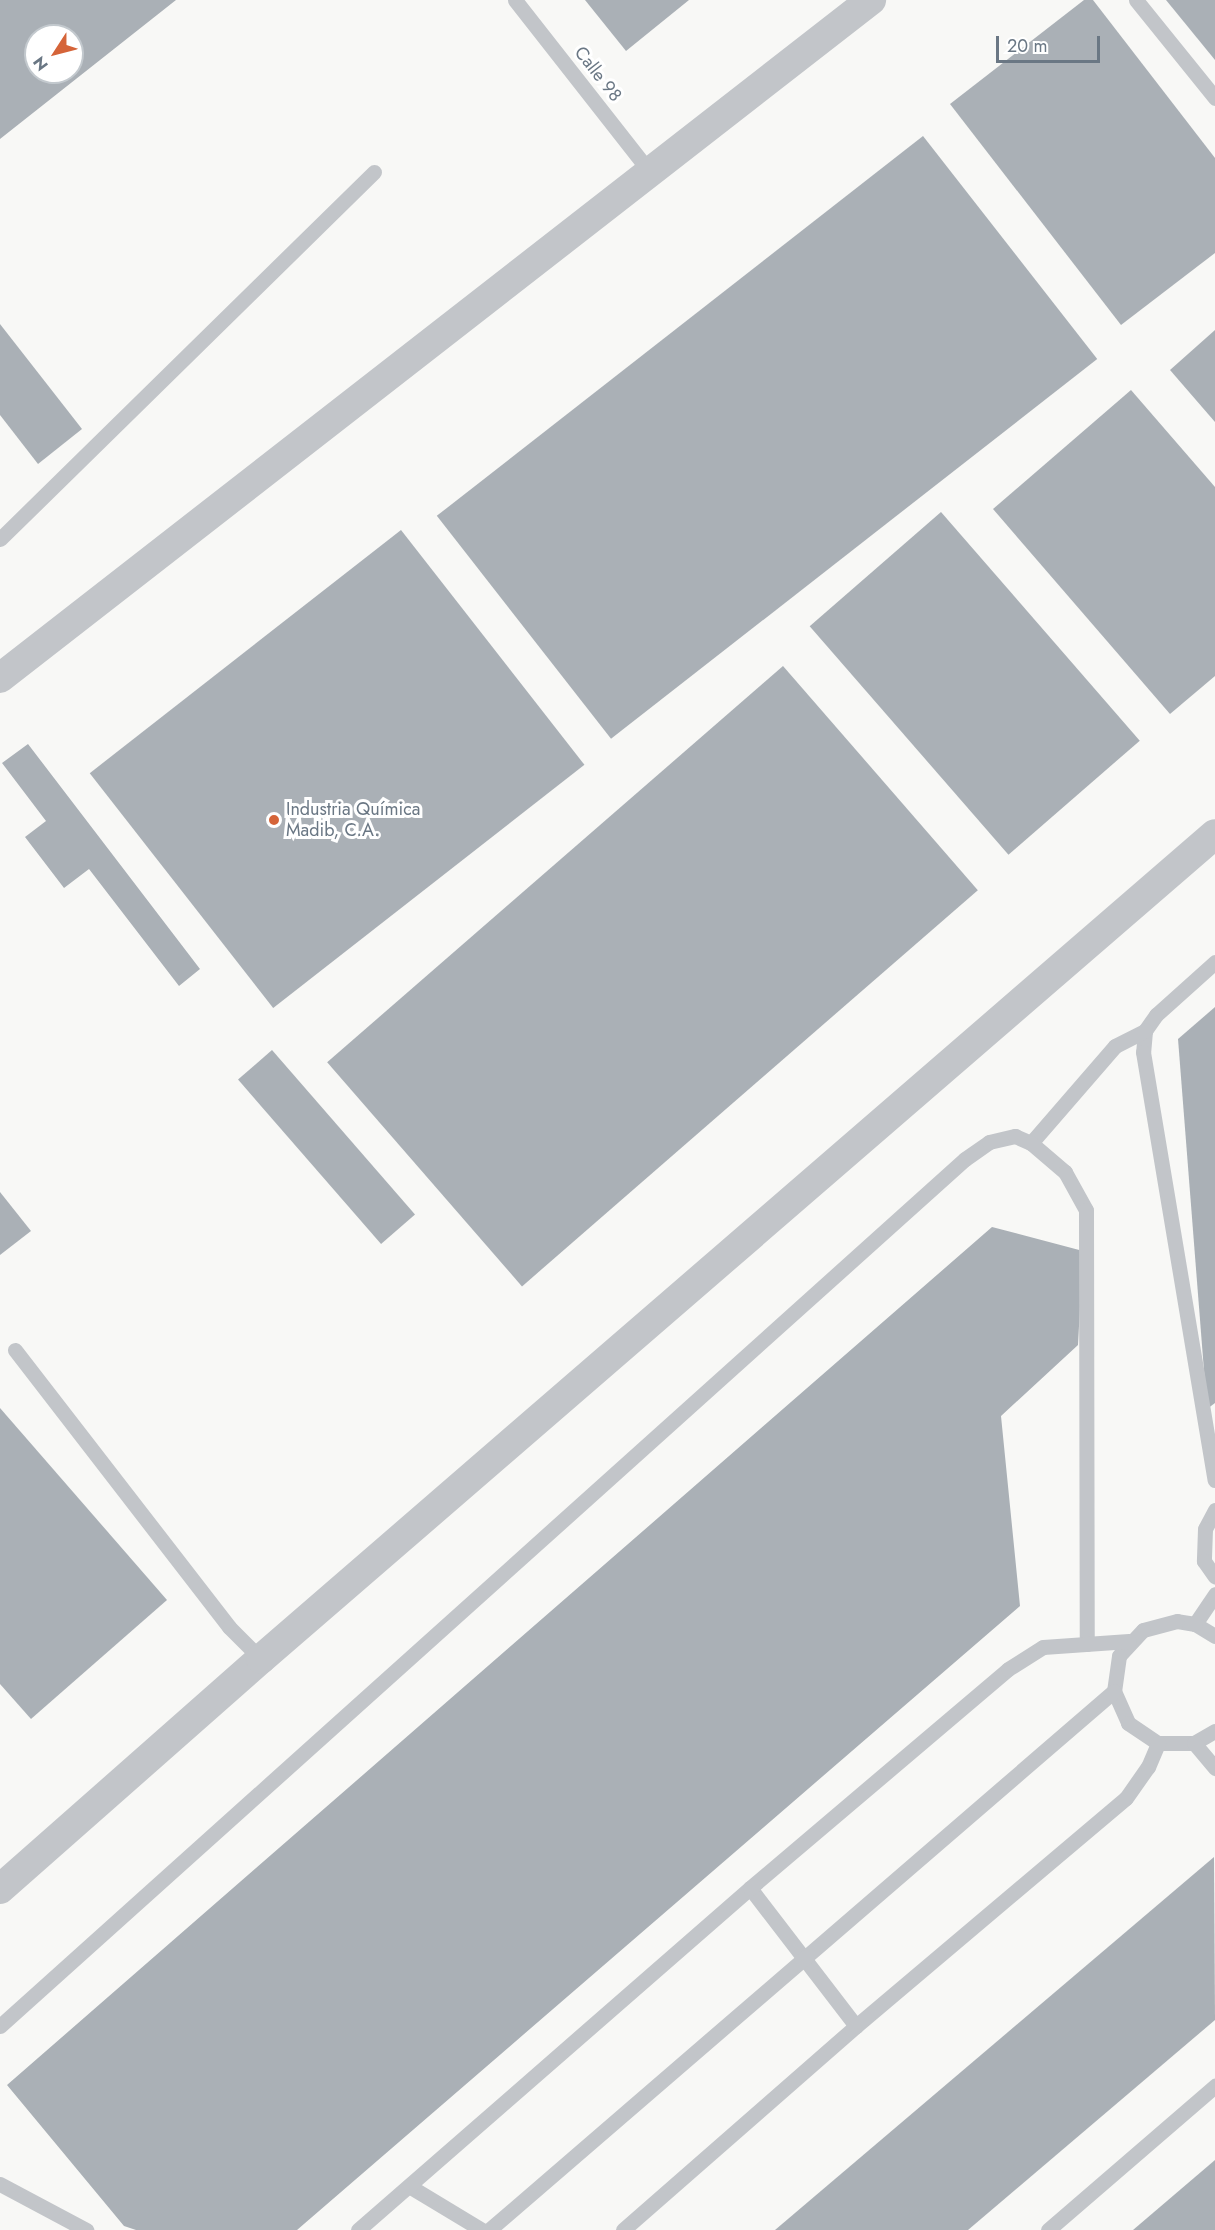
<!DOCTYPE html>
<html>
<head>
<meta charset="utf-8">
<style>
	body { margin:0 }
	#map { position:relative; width:1215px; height:2230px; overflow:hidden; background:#f8f8f6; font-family:Jost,sans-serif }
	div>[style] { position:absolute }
	.building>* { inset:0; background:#aab0b6; transform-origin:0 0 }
	.lane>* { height:15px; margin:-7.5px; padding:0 7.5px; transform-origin:7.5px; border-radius:7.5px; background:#c2c5c9 }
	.street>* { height:30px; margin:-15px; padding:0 15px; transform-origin:15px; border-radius:15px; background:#c2c5c9 }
	.dots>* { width:16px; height:16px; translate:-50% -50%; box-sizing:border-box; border:3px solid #fff; border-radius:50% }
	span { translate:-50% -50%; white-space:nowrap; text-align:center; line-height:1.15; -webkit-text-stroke:6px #fff; paint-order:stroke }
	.street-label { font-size:18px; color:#6a7784 }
	.poi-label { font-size:18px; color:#6a7784 }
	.left { translate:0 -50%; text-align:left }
	.north { position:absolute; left:24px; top:24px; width:60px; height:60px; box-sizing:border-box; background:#fff; border:2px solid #c3c9ce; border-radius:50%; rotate:234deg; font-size:16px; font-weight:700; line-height:24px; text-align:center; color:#6a7784 }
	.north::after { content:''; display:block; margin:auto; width:21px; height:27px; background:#d56439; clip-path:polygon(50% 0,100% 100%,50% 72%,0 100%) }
	.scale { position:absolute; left:996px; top:36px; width:104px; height:27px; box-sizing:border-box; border:3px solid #6a7784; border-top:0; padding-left:8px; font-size:18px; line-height:21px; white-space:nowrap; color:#6a7784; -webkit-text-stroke:4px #fff; paint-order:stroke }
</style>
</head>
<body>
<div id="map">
	<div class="building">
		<div style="clip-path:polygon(evenodd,0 0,176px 0,0 139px,0 0,36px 36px,72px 36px,72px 72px,36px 72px,36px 36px)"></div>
		<div style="clip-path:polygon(585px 0,689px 0,626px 51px)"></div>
		<div style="clip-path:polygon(1084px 0,1093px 0,1215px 158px,1215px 253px,1121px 325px,950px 104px)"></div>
		<div style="clip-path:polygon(1166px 0,1215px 0,1215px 60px)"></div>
		<div style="left:923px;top:136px;width:283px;height:617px;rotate:52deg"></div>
		<div style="clip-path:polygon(0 324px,82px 429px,38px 464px,0 415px)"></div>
		<div style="clip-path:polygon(1215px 330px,1215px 422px,1170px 370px)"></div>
		<div style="clip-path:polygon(1131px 390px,1215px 487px,1215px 676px,1170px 714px,993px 509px)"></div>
		<div style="left:941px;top:512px;width:303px;height:174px;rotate:49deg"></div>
		<div style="left:401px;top:530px;width:298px;height:395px;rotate:52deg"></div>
		<div style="left:783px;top:666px;width:297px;height:604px;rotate:49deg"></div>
		<div style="clip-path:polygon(28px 744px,200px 969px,179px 986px,89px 869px,64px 888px,25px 837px,46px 821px,2px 763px)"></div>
		<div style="clip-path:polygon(1215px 1007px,1215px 1403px,1207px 1409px,1178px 1039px)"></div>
		<div style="left:272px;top:1050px;width:218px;height:45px;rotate:49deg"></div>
		<div style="clip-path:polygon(0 1192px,31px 1231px,0 1255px)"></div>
		<div style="clip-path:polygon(992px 1227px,1083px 1251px,1078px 1345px,1001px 1416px,1020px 1606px,297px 2230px,136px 2230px,124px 2226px,7px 2085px)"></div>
		<div style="clip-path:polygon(0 1408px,167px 1600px,31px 1719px,0 1684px)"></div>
		<div style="clip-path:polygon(1214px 1857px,1215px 2020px,968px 2230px,775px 2230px)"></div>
		<div style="clip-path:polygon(1215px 2160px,1215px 2230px,1133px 2230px)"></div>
	</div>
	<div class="lane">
		<div style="left:515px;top:0;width:219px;rotate:51.9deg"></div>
		<div style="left:1136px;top:0;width:126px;rotate:51.1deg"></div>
		<div style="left:0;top:539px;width:524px;rotate:-44.46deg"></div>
		<div style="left:1215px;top:962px;width:79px;rotate:138.1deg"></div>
		<div style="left:1156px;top:1015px;width:19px;rotate:125deg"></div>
		<div style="left:1145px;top:1031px;width:21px;rotate:95deg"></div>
		<div style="left:1143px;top:1052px;width:434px;rotate:80.5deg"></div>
		<div style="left:1031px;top:1143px;width:128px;rotate:-49.1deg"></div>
		<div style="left:1115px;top:1046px;width:34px;rotate:-27deg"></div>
		<div style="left:15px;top:1350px;width:350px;rotate:52.3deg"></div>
		<div style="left:229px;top:1627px;width:45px;rotate:45deg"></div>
		<div style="left:1215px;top:1510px;width:21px;rotate:118deg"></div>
		<div style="left:1205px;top:1529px;width:32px;rotate:92deg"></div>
		<div style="left:1204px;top:1561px;width:19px;rotate:55deg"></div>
		<div style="left:1195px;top:1624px;width:36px;rotate:-56deg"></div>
		<div style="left:1215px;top:1636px;width:23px;rotate:-149deg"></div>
		<div style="left:1195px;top:1624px;width:18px;rotate:-171deg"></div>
		<div style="left:1177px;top:1621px;width:35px;rotate:165deg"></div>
		<div style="left:1143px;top:1630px;width:35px;rotate:133deg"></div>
		<div style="left:1119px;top:1656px;width:35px;rotate:98deg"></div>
		<div style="left:1114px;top:1691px;width:35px;rotate:66deg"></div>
		<div style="left:1128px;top:1723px;width:36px;rotate:34deg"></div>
		<div style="left:1158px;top:1743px;width:36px"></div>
		<div style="left:1194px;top:1743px;width:24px;rotate:-30deg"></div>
		<div style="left:1194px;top:1743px;width:33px;rotate:50deg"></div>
		<div style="left:750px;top:1888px;width:174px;rotate:52.5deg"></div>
		<div style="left:0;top:2026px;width:1297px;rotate:-41.94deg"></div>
		<div style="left:965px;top:1159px;width:29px;rotate:-35deg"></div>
		<div style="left:989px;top:1142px;width:27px;rotate:-13deg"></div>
		<div style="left:1015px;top:1136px;width:17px;rotate:24deg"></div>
		<div style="left:1031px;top:1143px;width:45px;rotate:40.5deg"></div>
		<div style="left:1065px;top:1172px;width:43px;rotate:61.1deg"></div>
		<div style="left:1086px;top:1210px;width:434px;rotate:89.9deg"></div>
		<div style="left:0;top:2184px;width:98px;rotate:28.1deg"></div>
		<div style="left:409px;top:2186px;width:85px;rotate:31.1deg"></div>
		<div style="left:358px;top:2230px;width:520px;rotate:-41.1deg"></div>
		<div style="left:750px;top:1888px;width:338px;rotate:-40.3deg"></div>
		<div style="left:1008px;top:1669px;width:41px;rotate:-32.2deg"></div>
		<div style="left:1043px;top:1647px;width:86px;rotate:-4deg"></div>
		<div style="left:489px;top:2230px;width:825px;rotate:-40.77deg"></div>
		<div style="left:623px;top:2230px;width:310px;rotate:-41.2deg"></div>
		<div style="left:856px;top:2026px;width:353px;rotate:-40.2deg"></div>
		<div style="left:1126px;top:1798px;width:38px;rotate:-55deg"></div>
		<div style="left:1148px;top:1767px;width:26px;rotate:-67deg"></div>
		<div style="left:1048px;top:2230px;width:221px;rotate:-40.8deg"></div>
	</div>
	<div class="street">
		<div style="left:0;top:678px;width:1104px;rotate:-37.9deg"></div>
		<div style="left:0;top:1889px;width:348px;rotate:-41.4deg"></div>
		<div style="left:261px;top:1659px;width:1261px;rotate:-40.85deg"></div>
	</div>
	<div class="dots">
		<div style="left:274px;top:820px;background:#d56439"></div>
	</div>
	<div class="street-label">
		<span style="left:598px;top:74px;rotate:52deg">Calle 98</span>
	</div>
	<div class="poi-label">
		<span class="left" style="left:286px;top:820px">Industria Química<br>Madib, C.A.</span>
	</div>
	<div class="north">N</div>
	<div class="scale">20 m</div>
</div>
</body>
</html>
